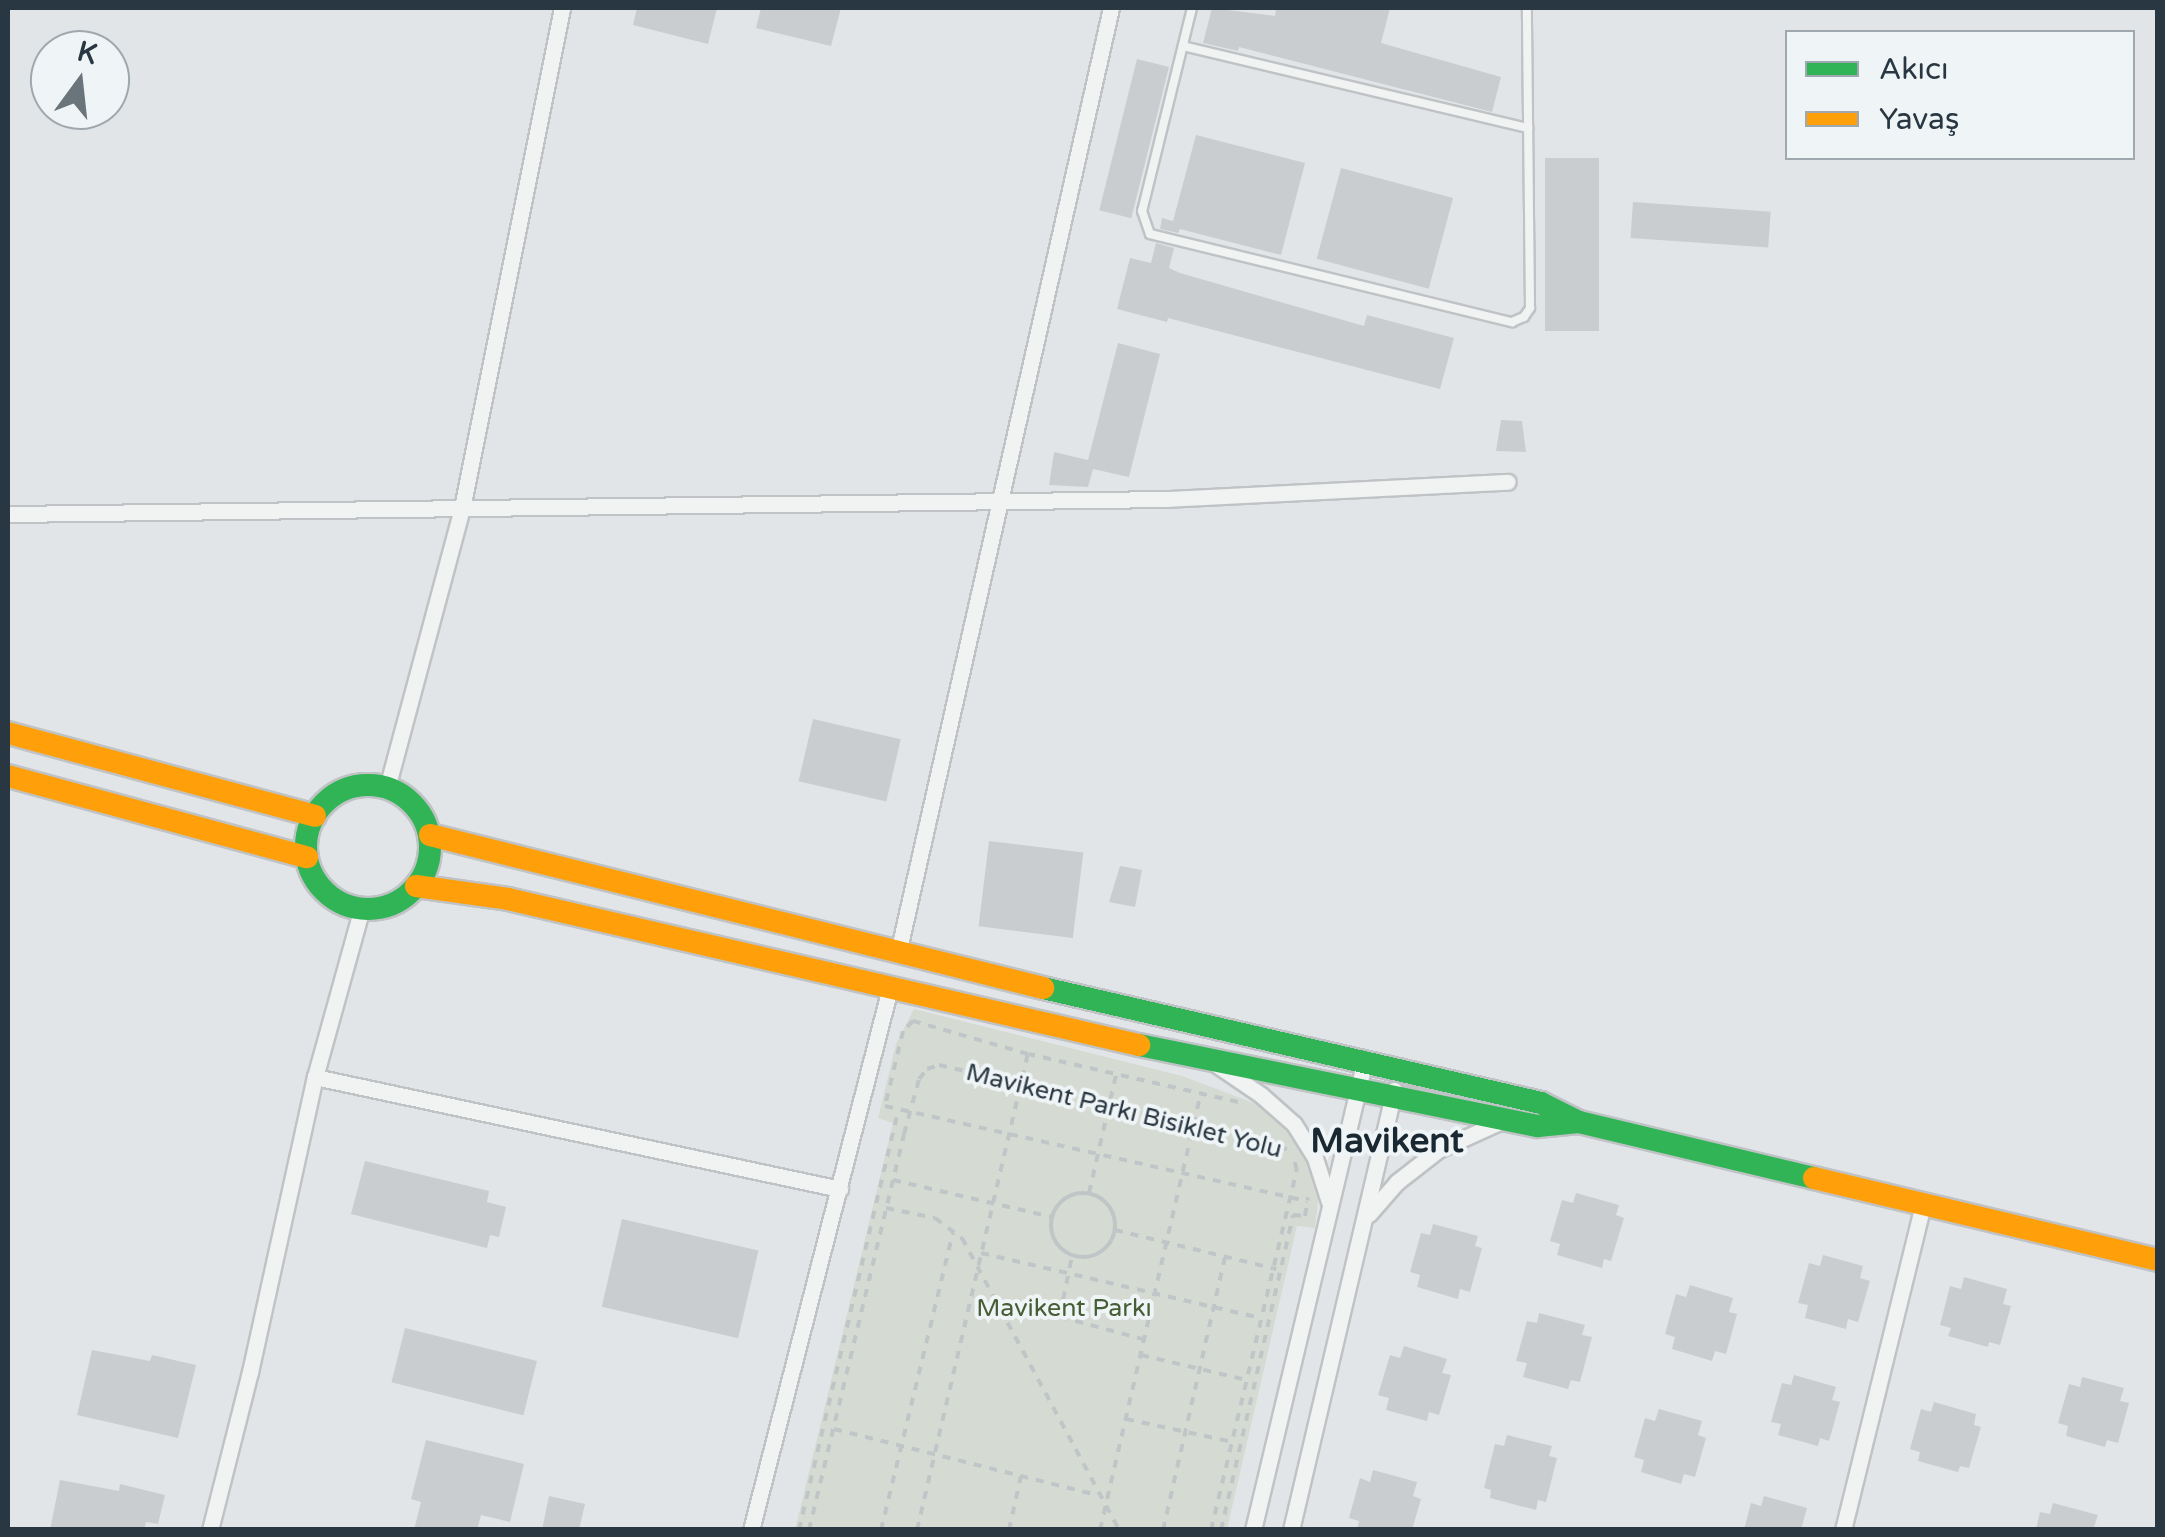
<!DOCTYPE html>
<html>
<head>
<meta charset="utf-8">
<style>
	body { margin:0 }
	#map { position:relative; width:2165px; height:1537px; overflow:hidden; background:#e2e5e7; font-family:"Varela Round",sans-serif }
	div>[style] { position:absolute }
	.green>* { inset:0; background:#d5dbd2 }
	.building>* { inset:0; background:#cacdcf; transform-origin:0 0 }
	.path>* { height:4px; margin-top:-2px; transform-origin:0; background:repeating-linear-gradient(90deg,#c0c5c7 0 8px,transparent 0 16px) }
	.path>.ring { margin:-2px; padding:0; box-sizing:content-box; background:none; border:4px solid #c0c5c7; border-radius:50% }
	.roads { filter:drop-shadow(2px 0 #c0c3c5) drop-shadow(-2px 0 #c0c3c5) drop-shadow(0 2px #c0c3c5) drop-shadow(0 -2px #c0c3c5) }
	.lane>* { height:8px; margin:-4px; padding:0 4px; transform-origin:4px; border-radius:4px; background:#f1f3f3 }
	.street>* { height:15px; margin:-7.5px; padding:0 7.5px; transform-origin:7.5px; border-radius:7.5px; background:#f1f3f3 }
	.fast>* { height:22px; margin:-11px; padding:0 11px; transform-origin:11px; border-radius:11px; background:#30b455 }
	.fast>.ring { margin:-11px; padding:0; box-sizing:content-box; background:none; border:22px solid #30b455; border-radius:50% }
	.slow>* { height:22px; margin:-11px; padding:0 11px; transform-origin:11px; border-radius:11px; background:#ff9f0a }
	span { translate:-50% -50%; white-space:nowrap; text-align:center; line-height:1.15; -webkit-text-stroke:8px #eff4f6; paint-order:stroke }
	.street-label { font-size:25px; color:#283741 }
	.park-label { font-size:25px; color:#465d35 }
	.district-label { font-size:35px; color:#1a2831; font-weight:700 }
	.frame { position:absolute; inset:0; border:10px solid #283741; pointer-events:none }
	.legend { position:absolute; left:1785px; top:30px; width:350px; height:130px; box-sizing:border-box; background:#eff4f6; border:2px solid #9fa8ae; margin:0; padding:12px 18px; list-style:none; font-size:30px; color:#283741 }
	.legend li { display:flex; align-items:center; gap:20px; height:50px }
	.legend b { width:50px; border:2px solid #9fa8ae }
	.north { position:absolute; left:30px; top:30px; width:100px; height:100px; box-sizing:border-box; background:#eff4f6; border:2px solid #9fa8ae; border-radius:50%; rotate:15deg; font-size:28px; font-weight:700; line-height:40px; text-align:center; color:#283741 }
	.north::after { content:''; display:block; margin:auto; width:35px; height:45px; background:#69747b; clip-path:polygon(50% 0,100% 100%,50% 72%,0 100%) }
</style>
</head>
<body>
<div id="map">
	<div class="green">
		<div style="clip-path:polygon(914px 1009px,1182px 1076px,1267px 1108px,1307px 1146px,1319px 1193px,1315px 1228px,1297px 1226px,1227px 1529px,795px 1530px,893px 1123px,878px 1118px,896px 1044px)"></div>
	</div>
	<div class="building">
		<div style="clip-path:polygon(637px 8px,717px 8px,708px 44px,633px 25px)"></div>
		<div style="clip-path:polygon(761px 8px,841px 8px,831px 46px,756px 28px)"></div>
		<div style="clip-path:polygon(1212px 8px,1275px 16px,1276px 8px,1390px 8px,1381px 43px,1501px 77px,1492px 112px,1239px 47px,1238px 51px,1203px 43px)"></div>
		<div style="left:1137px;top:59px;width:33px;height:156px;rotate:14deg"></div>
		<div style="clip-path:polygon(1196px 135px,1305px 163px,1281px 255px,1180px 229px,1178px 233px,1160px 229px,1162px 218px,1173px 221px)"></div>
		<div style="left:1545px;top:158px;width:54px;height:173px"></div>
		<div style="left:1341px;top:168px;width:116px;height:94px;rotate:15deg"></div>
		<div style="left:1633px;top:202px;width:138px;height:36px;rotate:4deg"></div>
		<div style="clip-path:polygon(1156px 243px,1174px 248px,1169px 268px,1180px 273px,1364px 326px,1367px 315px,1454px 338px,1440px 389px,1168px 318px,1167px 322px,1117px 309px,1130px 258px,1151px 263px)"></div>
		<div style="clip-path:polygon(1118px 343px,1160px 354px,1129px 477px,1093px 469px,1088px 487px,1049px 485px,1054px 452px,1088px 460px)"></div>
		<div style="clip-path:polygon(1501px 420px,1522px 421px,1526px 452px,1496px 451px)"></div>
		<div style="left:813px;top:719px;width:90px;height:64px;rotate:13deg"></div>
		<div style="left:989px;top:841px;width:95px;height:86px;rotate:7deg"></div>
		<div style="clip-path:polygon(1120px 866px,1142px 870px,1135px 907px,1109px 902px)"></div>
		<div style="clip-path:polygon(365px 1161px,489px 1191px,487px 1202px,506px 1207px,499px 1237px,490px 1235px,487px 1248px,351px 1214px)"></div>
		<div style="clip-path:polygon(1576px 1193px,1619px 1205px,1616px 1215px,1624px 1218px,1611px 1261px,1604px 1259px,1602px 1268px,1557px 1255px,1560px 1244px,1550px 1241px,1562px 1200px,1573px 1203px)"></div>
		<div style="left:622px;top:1219px;width:140px;height:90px;rotate:13deg"></div>
		<div style="clip-path:polygon(1433px 1224px,1478px 1236px,1475px 1246px,1482px 1248px,1470px 1292px,1460px 1289px,1458px 1299px,1417px 1287px,1420px 1275px,1410px 1272px,1421px 1233px,1430px 1235px)"></div>
		<div style="clip-path:polygon(1823px 1255px,1863px 1266px,1860px 1278px,1870px 1281px,1858px 1322px,1848px 1319px,1846px 1329px,1805px 1318px,1808px 1305px,1798px 1303px,1809px 1263px,1820px 1266px)"></div>
		<div style="clip-path:polygon(1964px 1277px,2007px 1289px,2003px 1304px,2011px 1306px,2000px 1345px,1989px 1342px,1988px 1347px,1948px 1336px,1951px 1328px,1940px 1325px,1950px 1286px,1961px 1289px)"></div>
		<div style="clip-path:polygon(1690px 1285px,1733px 1298px,1729px 1312px,1737px 1314px,1726px 1354px,1715px 1351px,1712px 1361px,1672px 1349px,1675px 1337px,1665px 1334px,1676px 1294px,1686px 1297px)"></div>
		<div style="clip-path:polygon(1539px 1313px,1585px 1325px,1582px 1335px,1592px 1337px,1580px 1382px,1571px 1380px,1568px 1389px,1523px 1377px,1527px 1363px,1516px 1361px,1527px 1321px,1537px 1323px)"></div>
		<div style="left:405px;top:1328px;width:136px;height:56px;rotate:14deg"></div>
		<div style="clip-path:polygon(1404px 1346px,1447px 1359px,1442px 1373px,1451px 1375px,1439px 1415px,1429px 1412px,1427px 1421px,1386px 1410px,1389px 1398px,1378px 1395px,1390px 1355px,1400px 1358px)"></div>
		<div style="clip-path:polygon(92px 1350px,150px 1361px,152px 1355px,196px 1365px,178px 1438px,77px 1415px)"></div>
		<div style="clip-path:polygon(1794px 1375px,1836px 1387px,1832px 1400px,1840px 1402px,1829px 1441px,1820px 1438px,1818px 1446px,1778px 1435px,1781px 1424px,1771px 1422px,1782px 1383px,1791px 1385px)"></div>
		<div style="clip-path:polygon(2082px 1377px,2124px 1388px,2120px 1401px,2129px 1403px,2118px 1443px,2107px 1440px,2105px 1447px,2066px 1436px,2068px 1426px,2058px 1423px,2069px 1384px,2080px 1387px)"></div>
		<div style="clip-path:polygon(1934px 1402px,1976px 1414px,1974px 1425px,1981px 1427px,1969px 1468px,1960px 1466px,1958px 1472px,1918px 1461px,1920px 1452px,1910px 1449px,1921px 1409px,1931px 1412px)"></div>
		<div style="clip-path:polygon(1659px 1409px,1702px 1421px,1698px 1435px,1706px 1438px,1695px 1477px,1684px 1474px,1681px 1484px,1641px 1472px,1644px 1460px,1634px 1457px,1645px 1418px,1655px 1421px)"></div>
		<div style="clip-path:polygon(1507px 1435px,1552px 1446px,1549px 1456px,1557px 1458px,1546px 1502px,1538px 1500px,1536px 1510px,1490px 1498px,1491px 1490px,1484px 1488px,1495px 1444px,1504px 1446px)"></div>
		<div style="clip-path:polygon(426px 1440px,524px 1464px,510px 1522px,481px 1515px,477px 1530px,414px 1530px,421px 1502px,411px 1499px)"></div>
		<div style="clip-path:polygon(1373px 1470px,1417px 1482px,1413px 1496px,1421px 1499px,1412px 1530px,1357px 1530px,1359px 1521px,1349px 1518px,1360px 1478px,1370px 1482px)"></div>
		<div style="clip-path:polygon(60px 1480px,119px 1491px,120px 1484px,165px 1495px,158px 1524px,146px 1522px,144px 1530px,50px 1530px)"></div>
		<div style="clip-path:polygon(549px 1496px,585px 1504px,579px 1530px,542px 1530px)"></div>
		<div style="clip-path:polygon(1764px 1496px,1807px 1508px,1801px 1530px,1744px 1530px,1751px 1503px,1761px 1506px)"></div>
		<div style="clip-path:polygon(2053px 1503px,2098px 1515px,2093px 1530px,2036px 1530px,2040px 1512px,2050px 1514px)"></div>
	</div>
	<div class="path">
		<div style="left:1238px;top:1102px;width:215px;rotate:-167.1deg"></div>
		<div style="left:1028px;top:1054px;width:120px;rotate:-164deg"></div>
		<div style="left:913px;top:1021px;width:14px;rotate:135deg"></div>
		<div style="left:903px;top:1031px;width:77px;rotate:103.5deg"></div>
		<div style="left:885px;top:1106px;width:433px;rotate:12.7deg"></div>
		<div style="left:893px;top:1180px;width:163px;rotate:13.1deg"></div>
		<div class="ring" style="left:1051px;top:1193px;width:60px;height:60px"></div>
		<div style="left:1089px;top:1193px;width:121px;rotate:-77.1deg"></div>
		<div style="left:886px;top:1208px;width:50px;rotate:11.5deg"></div>
		<div style="left:935px;top:1218px;width:34px;rotate:37deg"></div>
		<div style="left:962px;top:1238px;width:332px;rotate:61.7deg"></div>
		<div style="left:1115px;top:1230px;width:166px;rotate:13.6deg"></div>
		<div style="left:981px;top:1253px;width:287px;rotate:13.1deg"></div>
		<div style="left:998px;top:1300px;width:150px;rotate:15.1deg"></div>
		<div style="left:1060px;top:1315px;width:60px;rotate:-78.5deg"></div>
		<div style="left:1141px;top:1355px;width:109px;rotate:13.3deg"></div>
		<div style="left:1126px;top:1419px;width:108px;rotate:12.2deg"></div>
		<div style="left:834px;top:1429px;width:270px;rotate:14.1deg"></div>
		<div style="left:799px;top:1530px;width:431px;rotate:-76.7deg"></div>
		<div style="left:809px;top:1530px;width:407px;rotate:-76.5deg"></div>
		<div style="left:904px;top:1134px;width:57px;rotate:-74.7deg"></div>
		<div style="left:919px;top:1079px;width:13px;rotate:-51deg"></div>
		<div style="left:927px;top:1069px;width:13px;rotate:-18deg"></div>
		<div style="left:939px;top:1065px;width:350px;rotate:13.2deg"></div>
		<div style="left:1280px;top:1145px;width:12px;rotate:35deg"></div>
		<div style="left:881px;top:1530px;width:306px;rotate:-76.4deg"></div>
		<div style="left:917px;top:1530px;width:489px;rotate:-76.9deg"></div>
		<div style="left:1009px;top:1530px;width:55px;rotate:-77.5deg"></div>
		<div style="left:1100px;top:1530px;width:445px;rotate:-77deg"></div>
		<div style="left:1163px;top:1530px;width:281px;rotate:-77.2deg"></div>
		<div style="left:1211px;top:1530px;width:370px;rotate:-76.6deg"></div>
		<div style="left:1297px;top:1170px;width:10px;rotate:-107deg"></div>
		<div style="left:1221px;top:1530px;width:323px;rotate:-77.1deg"></div>
		<div style="left:1293px;top:1215px;width:12px;rotate:5deg"></div>
		<div style="left:1305px;top:1216px;width:19px;rotate:-81deg"></div>
	</div>
	<div class="roads">
		<div class="lane">
			<div style="left:1192px;top:8px;width:209px;rotate:103.8deg"></div>
			<div style="left:1142px;top:211px;width:24px;rotate:71deg"></div>
			<div style="left:1150px;top:234px;width:373px;rotate:13.7deg"></div>
			<div style="left:1512px;top:322px;width:13px;rotate:-23deg"></div>
			<div style="left:1524px;top:317px;width:11px;rotate:-56deg"></div>
			<div style="left:1530px;top:308px;width:300px;rotate:-90.6deg"></div>
			<div style="left:1183px;top:46px;width:355px;rotate:13.4deg"></div>
		</div>
		<div class="street">
			<div style="left:8px;top:514px;width:1159px;rotate:-0.74deg"></div>
			<div style="left:1167px;top:499px;width:341px;rotate:-2.9deg"></div>
			<div style="left:387px;top:788px;width:290px;rotate:-75deg"></div>
			<div style="left:462px;top:508px;width:510px;rotate:-78.69deg"></div>
			<div style="left:898px;top:953px;width:969px;rotate:-77.3deg"></div>
			<div style="left:1214px;top:1063px;width:57px;rotate:34.2deg"></div>
			<div style="left:1261px;top:1095px;width:44px;rotate:41.3deg"></div>
			<div style="left:1294px;top:1124px;width:40px;rotate:58deg"></div>
			<div style="left:1315px;top:1158px;width:46px;rotate:72.3deg"></div>
			<div style="left:315px;top:1077px;width:537px;rotate:12.04deg"></div>
			<div style="left:1369px;top:1214px;width:43px;rotate:-48.8deg"></div>
			<div style="left:1397px;top:1182px;width:52px;rotate:-38deg"></div>
			<div style="left:1438px;top:1150px;width:72px;rotate:-24.4deg"></div>
			<div style="left:210px;top:1530px;width:163px;rotate:-75.8deg"></div>
			<div style="left:250px;top:1372px;width:302px;rotate:-77.6deg"></div>
			<div style="left:315px;top:1077px;width:175px;rotate:-74.5deg"></div>
			<div style="left:751px;top:1530px;width:560px;rotate:-75.62deg"></div>
			<div style="left:1253px;top:1530px;width:478px;rotate:-76.6deg"></div>
			<div style="left:1291px;top:1530px;width:452px;rotate:-76.8deg"></div>
			<div style="left:1843px;top:1530px;width:336px;rotate:-76.2deg"></div>
		</div>
		<div class="fast">
			<div class="ring" style="left:306px;top:785px;width:102px;height:102px"></div>
			<div style="left:1043px;top:988px;width:511px;rotate:13deg"></div>
			<div style="left:1541px;top:1103px;width:42px;rotate:26.6deg"></div>
			<div style="left:1579px;top:1122px;width:242px;rotate:13.4deg"></div>
			<div style="left:1139px;top:1045px;width:407px;rotate:11.5deg"></div>
			<div style="left:1538px;top:1126px;width:41px;rotate:-5.6deg"></div>
		</div>
		<div class="slow">
			<div style="left:8px;top:733px;width:318px;rotate:15.1deg"></div>
			<div style="left:8px;top:776px;width:310px;rotate:15.2deg"></div>
			<div style="left:430px;top:835px;width:632px;rotate:14.01deg"></div>
			<div style="left:416px;top:886px;width:93px;rotate:8deg"></div>
			<div style="left:508px;top:899px;width:648px;rotate:13.03deg"></div>
			<div style="left:1814px;top:1178px;width:354px;rotate:13.4deg"></div>
		</div>
	</div>
	<div class="street-label">
		<span style="left:1124px;top:1111px;rotate:14deg">Mavikent Parkı Bisiklet Yolu</span>
	</div>
	<div class="park-label">
		<span style="left:1064px;top:1308px">Mavikent Parkı</span>
	</div>
	<div class="district-label">
		<span style="left:1387px;top:1141px">Mavikent</span>
	</div>
	<div class="frame"></div>
	<ul class="legend">
	<li><b style="height:12px;background:#30b455"></b>Akıcı</li>
	<li><b style="height:12px;background:#ff9f0a"></b>Yavaş</li>
	</ul>
	<div class="north">K</div>
</div>
</body>
</html>
